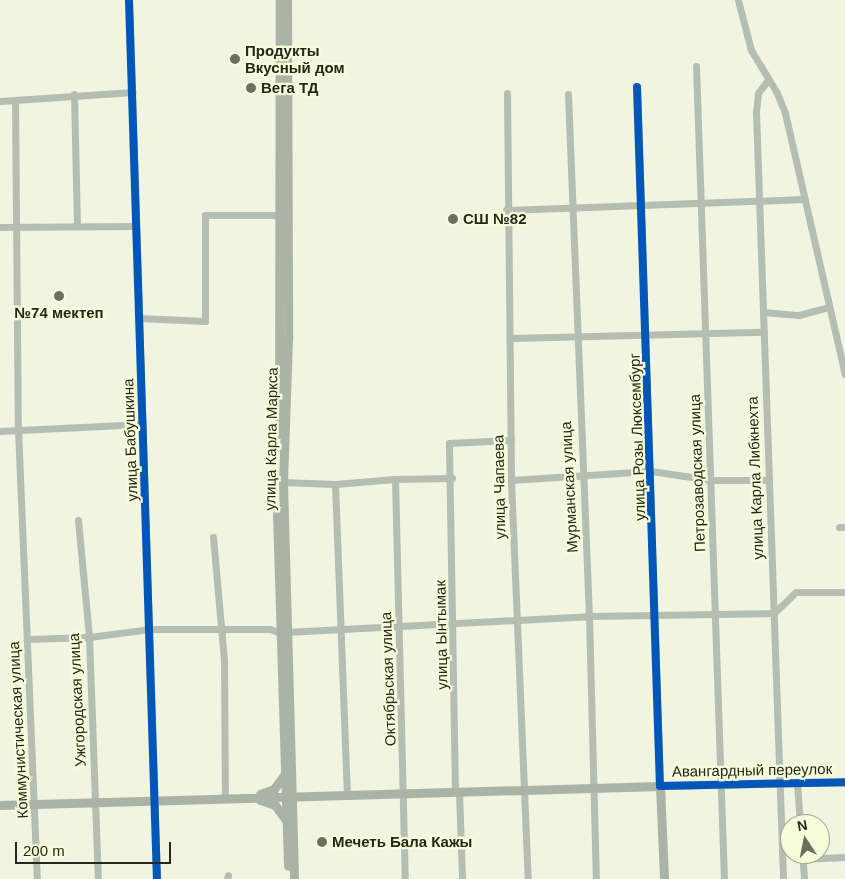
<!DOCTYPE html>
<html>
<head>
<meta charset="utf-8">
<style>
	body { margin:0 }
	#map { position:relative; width:845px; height:879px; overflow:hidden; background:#f1f4e1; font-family:Arial,sans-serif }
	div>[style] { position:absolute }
	.minor>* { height:7px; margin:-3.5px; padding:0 3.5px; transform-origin:3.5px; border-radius:3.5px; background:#b4beb2 }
	.major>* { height:9px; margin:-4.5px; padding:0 4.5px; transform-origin:4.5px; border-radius:4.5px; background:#aab4a6 }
	.cycleway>* { height:8px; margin:-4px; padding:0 4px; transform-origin:4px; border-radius:4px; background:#0057b8 }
	.dots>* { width:14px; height:14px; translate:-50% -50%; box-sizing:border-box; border:2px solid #f6fcd9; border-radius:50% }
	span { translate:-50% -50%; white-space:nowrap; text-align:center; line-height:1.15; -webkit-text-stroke:4.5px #f6fcd9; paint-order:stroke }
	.poi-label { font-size:15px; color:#25271a; font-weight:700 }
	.left { translate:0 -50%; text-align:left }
	.street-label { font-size:15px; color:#25271a }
	.north { position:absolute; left:780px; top:814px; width:50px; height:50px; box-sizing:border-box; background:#f6fcd9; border:1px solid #a2a78d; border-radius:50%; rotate:349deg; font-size:14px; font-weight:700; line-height:20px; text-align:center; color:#25271a }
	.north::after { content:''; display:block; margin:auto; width:18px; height:22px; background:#6c6f60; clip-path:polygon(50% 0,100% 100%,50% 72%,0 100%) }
	.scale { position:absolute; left:15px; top:842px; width:156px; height:22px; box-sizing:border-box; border:2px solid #25271a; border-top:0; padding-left:6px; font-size:15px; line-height:18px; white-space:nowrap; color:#25271a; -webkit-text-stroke:4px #f6fcd9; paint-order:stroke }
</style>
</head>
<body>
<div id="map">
	<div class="minor">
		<div style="left:129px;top:0;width:879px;rotate:88.18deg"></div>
		<div style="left:738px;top:0;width:52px;rotate:75.4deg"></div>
		<div style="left:751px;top:50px;width:50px;rotate:58.8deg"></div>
		<div style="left:777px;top:93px;width:22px;rotate:68deg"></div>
		<div style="left:785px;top:113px;width:268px;rotate:77.1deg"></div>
		<div style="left:696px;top:66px;width:813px;rotate:88.03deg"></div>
		<div style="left:768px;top:80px;width:16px;rotate:128deg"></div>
		<div style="left:758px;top:93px;width:19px;rotate:96deg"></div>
		<div style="left:756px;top:112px;width:767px;rotate:87.98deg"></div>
		<div style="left:637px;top:87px;width:699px;rotate:88.12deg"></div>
		<div style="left:660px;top:786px;width:185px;rotate:-1.2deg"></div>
		<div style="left:507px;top:93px;width:387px;rotate:89.4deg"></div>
		<div style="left:511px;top:480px;width:399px;rotate:87.6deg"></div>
		<div style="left:74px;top:94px;width:132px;rotate:88.7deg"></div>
		<div style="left:568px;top:94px;width:522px;rotate:87.7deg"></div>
		<div style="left:589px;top:616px;width:263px;rotate:88.5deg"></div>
		<div style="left:0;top:101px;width:133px;rotate:-3.9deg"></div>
		<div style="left:15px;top:101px;width:328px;rotate:89.5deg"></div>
		<div style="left:18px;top:429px;width:450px;rotate:87.6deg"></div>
		<div style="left:506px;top:210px;width:298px;rotate:-2.1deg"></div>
		<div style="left:0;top:227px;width:136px;rotate:-0.4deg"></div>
		<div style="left:763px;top:312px;width:36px;rotate:5deg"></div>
		<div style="left:799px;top:315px;width:31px;rotate:-15deg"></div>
		<div style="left:139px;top:318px;width:66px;rotate:2.6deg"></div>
		<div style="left:205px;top:321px;width:106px;rotate:-90deg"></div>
		<div style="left:205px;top:215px;width:78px"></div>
		<div style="left:512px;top:338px;width:252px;rotate:-1.4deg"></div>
		<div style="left:0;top:431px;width:143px;rotate:-2.8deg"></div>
		<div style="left:395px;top:479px;width:400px;rotate:88.6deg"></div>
		<div style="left:511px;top:480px;width:140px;rotate:-3.7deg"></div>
		<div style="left:651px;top:471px;width:61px;rotate:8.5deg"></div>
		<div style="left:711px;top:480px;width:58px"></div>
		<div style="left:283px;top:482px;width:52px;rotate:2.2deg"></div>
		<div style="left:335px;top:484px;width:60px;rotate:-4.8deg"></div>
		<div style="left:395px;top:479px;width:57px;rotate:-1deg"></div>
		<div style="left:335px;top:484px;width:312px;rotate:87.8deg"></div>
		<div style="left:78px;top:520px;width:118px;rotate:84.6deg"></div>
		<div style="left:89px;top:637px;width:242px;rotate:87.9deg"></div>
		<div style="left:839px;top:527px;width:6px"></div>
		<div style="left:213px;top:537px;width:124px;rotate:84.9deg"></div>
		<div style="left:224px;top:661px;width:137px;rotate:89.6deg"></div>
		<div style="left:286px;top:632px;width:303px;rotate:-3deg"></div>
		<div style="left:589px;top:616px;width:185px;rotate:-0.9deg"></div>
		<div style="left:774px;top:613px;width:30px;rotate:-44deg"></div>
		<div style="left:796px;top:592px;width:49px"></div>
		<div style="left:28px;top:639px;width:61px;rotate:-1.9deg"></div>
		<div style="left:89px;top:637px;width:63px;rotate:-7.4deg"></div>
		<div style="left:151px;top:629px;width:119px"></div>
		<div style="left:270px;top:629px;width:11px;rotate:22deg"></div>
		<div style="left:797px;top:783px;width:41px;rotate:85.8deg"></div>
		<div style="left:455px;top:792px;width:349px;rotate:-91deg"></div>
		<div style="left:449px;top:443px;width:62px;rotate:-2.8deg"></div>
		<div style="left:459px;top:792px;width:87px;rotate:88deg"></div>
		<div style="left:802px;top:854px;width:25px;rotate:85deg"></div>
		<div style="left:802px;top:859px;width:43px;rotate:-2.7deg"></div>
		<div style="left:227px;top:879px;width:4px;rotate:-76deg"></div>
	</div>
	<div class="major">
		<div style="left:287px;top:0;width:339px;rotate:89.8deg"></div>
		<div style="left:288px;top:339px;width:143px;rotate:92deg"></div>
		<div style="left:283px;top:482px;width:397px;rotate:88.4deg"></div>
		<div style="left:279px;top:434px;width:434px;rotate:-89.9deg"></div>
		<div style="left:277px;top:514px;width:352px;rotate:88.2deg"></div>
		<div style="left:260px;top:794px;width:15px;rotate:-20deg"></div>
		<div style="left:274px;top:789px;width:19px;rotate:-54deg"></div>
		<div style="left:260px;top:800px;width:16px;rotate:18deg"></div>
		<div style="left:275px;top:805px;width:19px;rotate:54deg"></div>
		<div style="left:0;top:805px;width:660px;rotate:-1.65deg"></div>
		<div style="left:660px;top:786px;width:93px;rotate:87.5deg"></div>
	</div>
	<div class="cycleway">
		<div style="left:129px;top:0;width:879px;rotate:88.18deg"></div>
		<div style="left:637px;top:87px;width:699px;rotate:88.12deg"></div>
		<div style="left:660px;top:786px;width:185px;rotate:-1.2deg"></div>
	</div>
	<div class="dots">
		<div style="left:235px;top:59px;background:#6c6f60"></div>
		<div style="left:251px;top:88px;background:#6c6f60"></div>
		<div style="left:453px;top:219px;background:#6c6f60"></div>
		<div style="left:59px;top:296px;background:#6c6f60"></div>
		<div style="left:322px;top:842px;background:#6c6f60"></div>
	</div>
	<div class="poi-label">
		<span class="left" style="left:245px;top:59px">Продукты<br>Вкусный дом</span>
		<span class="left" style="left:261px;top:88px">Вега ТД</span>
		<span class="left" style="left:463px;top:219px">СШ №82</span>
		<span style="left:59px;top:313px">№74 мектеп</span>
		<span class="left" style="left:332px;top:842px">Мечеть Бала Кажы</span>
	</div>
	<div class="street-label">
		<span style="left:637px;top:437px;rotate:-92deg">улица Розы Люксембург</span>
		<span style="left:271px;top:439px;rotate:-89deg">улица Карла Маркса</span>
		<span style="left:130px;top:440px;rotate:-92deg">улица Бабушкина</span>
		<span style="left:697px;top:473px;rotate:-92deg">Петрозаводская улица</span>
		<span style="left:755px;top:478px;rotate:-92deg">улица Карла Либкнехта</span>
		<span style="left:499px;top:487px;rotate:-91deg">улица Чапаева</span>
		<span style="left:569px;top:487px;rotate:-93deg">Мурманская улица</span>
		<span style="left:441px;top:635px;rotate:-91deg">улица Ынтымак</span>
		<span style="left:388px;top:679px;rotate:-92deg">Октябрьская улица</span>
		<span style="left:77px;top:700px;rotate:-93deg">Ужгородская улица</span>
		<span style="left:18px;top:730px;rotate:-93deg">Коммунистическая улица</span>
		<span style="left:752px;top:770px;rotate:-1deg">Авангардный переулок</span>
	</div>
	<div class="north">N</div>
	<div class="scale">200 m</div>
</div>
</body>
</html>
